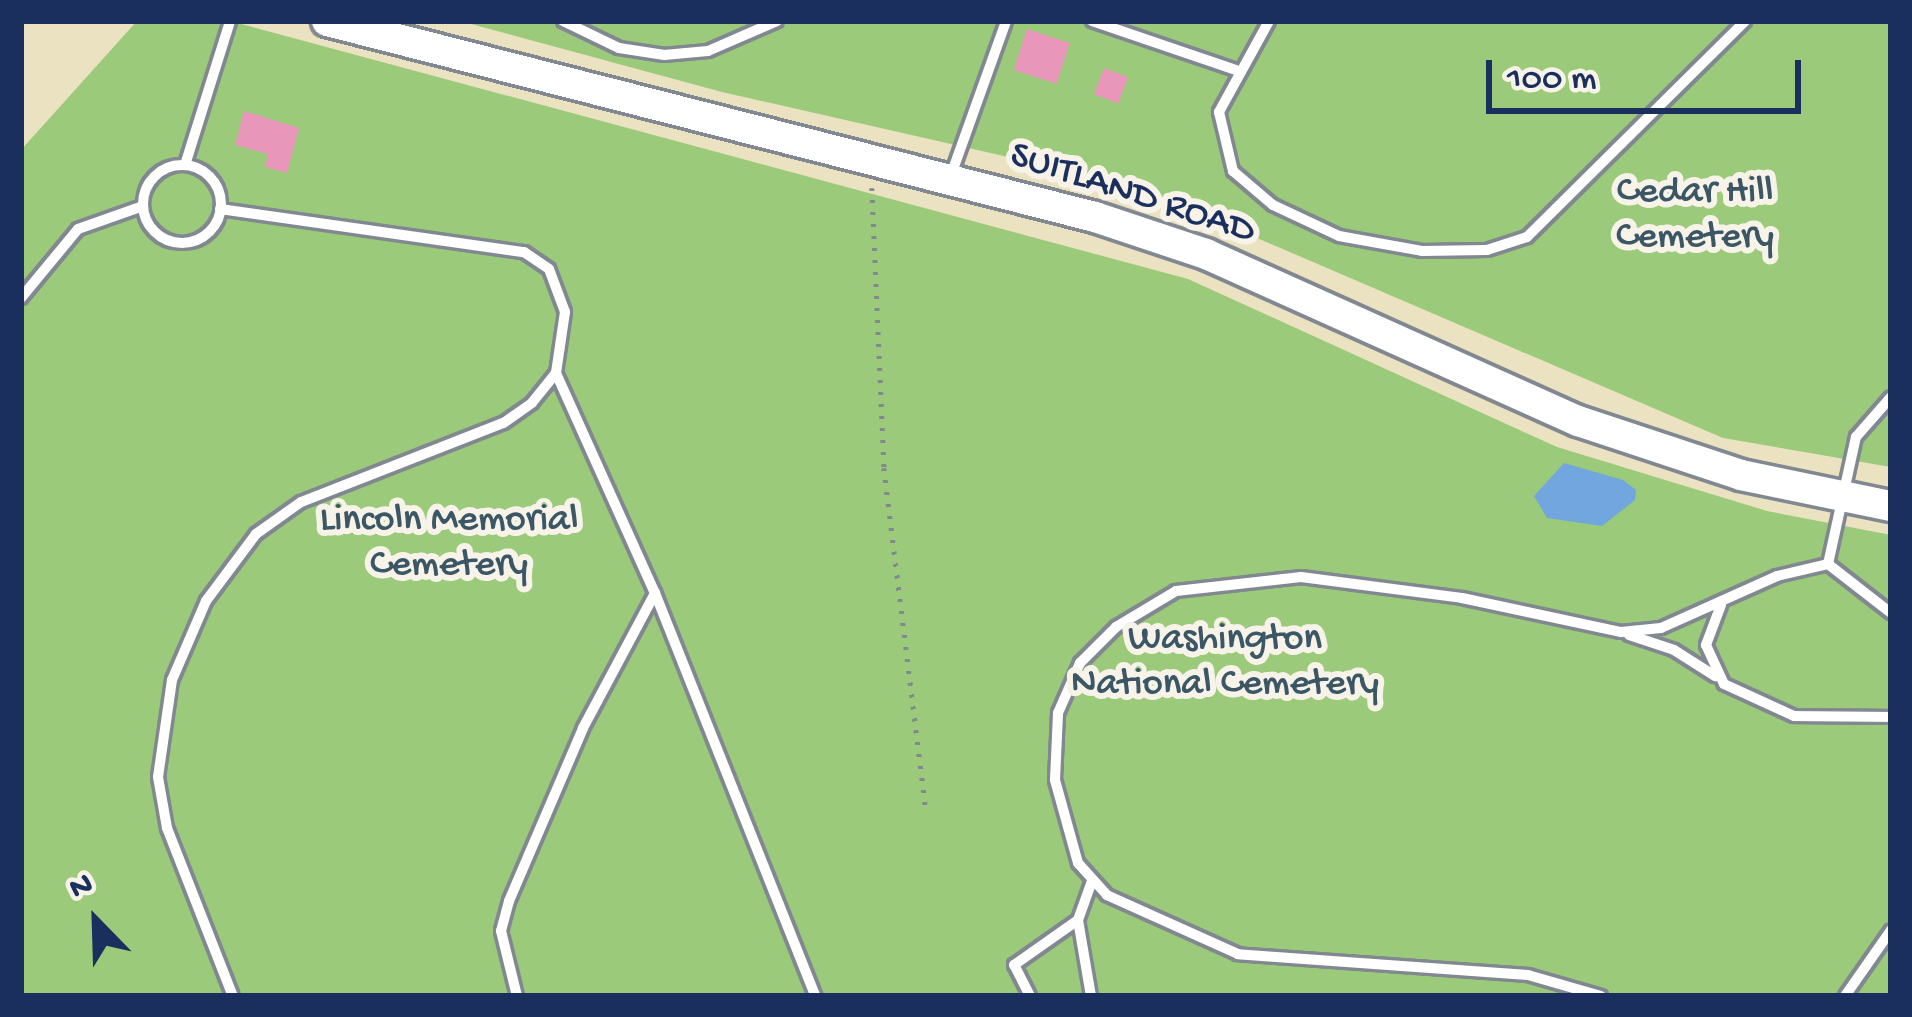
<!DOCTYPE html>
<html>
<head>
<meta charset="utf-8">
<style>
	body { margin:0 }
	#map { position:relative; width:1912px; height:1017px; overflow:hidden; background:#eae2c1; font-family:"Gochi Hand",sans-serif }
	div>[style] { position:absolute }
	.green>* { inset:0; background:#9aca7a }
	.water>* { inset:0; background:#71a6de }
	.building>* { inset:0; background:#e896ba; transform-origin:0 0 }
	.path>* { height:4.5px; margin-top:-2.25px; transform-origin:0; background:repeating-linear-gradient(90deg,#828890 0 3px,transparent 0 12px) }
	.roads { filter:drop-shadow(3px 0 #828890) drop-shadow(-3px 0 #828890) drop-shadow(0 3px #828890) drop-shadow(0 -3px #828890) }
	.lane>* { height:10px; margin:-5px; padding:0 5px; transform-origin:5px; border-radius:5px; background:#fff }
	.lane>.ring { margin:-5px; padding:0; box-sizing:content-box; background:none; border:10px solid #fff; border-radius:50% }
	.secondary>* { height:30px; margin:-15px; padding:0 15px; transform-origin:15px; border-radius:15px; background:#fff }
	span { translate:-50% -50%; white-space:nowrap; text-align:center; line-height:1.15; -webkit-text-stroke:12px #f7f3e8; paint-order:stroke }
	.park-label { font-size:39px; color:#3b5665 }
	.street-label { font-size:39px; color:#1b2f5e }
	.frame { position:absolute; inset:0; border:24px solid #1b2f5e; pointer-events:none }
	.north { position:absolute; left:36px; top:861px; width:120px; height:120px; -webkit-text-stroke:9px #f7f3e8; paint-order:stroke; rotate:337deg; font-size:33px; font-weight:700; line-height:48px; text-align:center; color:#1b2f5e }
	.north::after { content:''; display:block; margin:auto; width:42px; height:54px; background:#1b2f5e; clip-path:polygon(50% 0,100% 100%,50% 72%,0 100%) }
	.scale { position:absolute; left:1486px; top:60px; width:315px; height:54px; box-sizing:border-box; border:6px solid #1b2f5e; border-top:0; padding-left:15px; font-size:36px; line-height:42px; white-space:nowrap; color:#1b2f5e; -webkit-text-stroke:9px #f7f3e8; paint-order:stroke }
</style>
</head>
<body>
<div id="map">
	<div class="green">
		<div style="clip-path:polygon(137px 21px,230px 21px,1188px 279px,1557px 447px,1767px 511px,1891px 535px,1891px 996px,21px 996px,21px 150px)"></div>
		<div style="clip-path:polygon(460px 21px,1891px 21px,1891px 467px,1723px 438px,1136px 186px,722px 92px)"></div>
	</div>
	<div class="water">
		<div style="clip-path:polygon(1564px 463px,1623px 480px,1636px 490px,1635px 500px,1602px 526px,1547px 518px,1534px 496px)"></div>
	</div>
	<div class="building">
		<div style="left:1027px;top:29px;width:45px;height:43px;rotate:18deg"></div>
		<div style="left:1104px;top:68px;width:26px;height:28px;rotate:21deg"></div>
		<div style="clip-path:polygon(244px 111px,299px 128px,287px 173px,265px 167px,268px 154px,235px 145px)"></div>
	</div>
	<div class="path">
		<div style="left:872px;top:188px;width:280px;rotate:87.5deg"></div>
		<div style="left:884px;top:468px;width:345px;rotate:83deg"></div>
	</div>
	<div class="roads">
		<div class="lane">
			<div style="left:563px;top:21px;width:62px;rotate:25.7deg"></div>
			<div style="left:619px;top:48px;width:46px;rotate:8.8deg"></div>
			<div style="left:664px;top:55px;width:44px;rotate:-5.2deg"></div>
			<div style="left:708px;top:51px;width:75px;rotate:-23.5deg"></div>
			<div style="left:1092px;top:21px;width:152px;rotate:18.8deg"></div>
			<div style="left:1269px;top:21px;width:104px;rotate:118.8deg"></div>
			<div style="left:1219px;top:112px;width:61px;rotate:76.7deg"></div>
			<div style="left:1233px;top:171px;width:52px;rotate:40.4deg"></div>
			<div style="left:1273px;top:205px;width:73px;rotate:25.2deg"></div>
			<div style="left:1339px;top:236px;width:84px;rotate:10.2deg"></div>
			<div style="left:1422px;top:251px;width:65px;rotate:-0.9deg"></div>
			<div style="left:1487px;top:250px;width:42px;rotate:-18deg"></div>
			<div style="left:1527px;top:237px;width:307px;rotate:-44.7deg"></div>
			<div style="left:185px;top:165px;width:151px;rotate:-72.6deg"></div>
			<div class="ring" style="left:143px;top:165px;width:68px;height:68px"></div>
			<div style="left:951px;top:175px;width:164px;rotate:-70.3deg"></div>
			<div style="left:220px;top:209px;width:307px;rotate:8.1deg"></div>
			<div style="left:524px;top:252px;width:30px;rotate:34deg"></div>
			<div style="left:549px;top:269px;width:46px;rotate:69.6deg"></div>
			<div style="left:565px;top:312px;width:62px;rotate:98.4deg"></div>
			<div style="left:556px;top:373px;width:38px;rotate:129deg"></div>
			<div style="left:532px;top:403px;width:35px;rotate:145deg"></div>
			<div style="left:503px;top:423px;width:217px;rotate:158.6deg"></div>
			<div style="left:301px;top:502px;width:55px;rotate:144.6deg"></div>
			<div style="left:256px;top:534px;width:84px;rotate:126.7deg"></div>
			<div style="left:206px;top:601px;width:86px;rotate:113.3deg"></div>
			<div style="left:172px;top:680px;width:98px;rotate:98.2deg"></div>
			<div style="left:158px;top:777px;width:52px;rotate:80deg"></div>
			<div style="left:167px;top:828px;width:180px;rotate:68.6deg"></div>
			<div style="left:21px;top:298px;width:89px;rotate:-50.4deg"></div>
			<div style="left:78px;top:229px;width:69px;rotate:-19.5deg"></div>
			<div style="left:556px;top:373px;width:241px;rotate:65.8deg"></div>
			<div style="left:655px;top:593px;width:434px;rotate:68.3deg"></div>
			<div style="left:1828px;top:564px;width:130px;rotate:-77.6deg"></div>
			<div style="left:1856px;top:437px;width:53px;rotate:-48.8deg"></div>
			<div style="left:1721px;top:605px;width:43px;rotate:110.6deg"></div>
			<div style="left:1706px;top:645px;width:43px;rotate:65.2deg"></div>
			<div style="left:1724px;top:684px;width:77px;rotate:24.6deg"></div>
			<div style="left:1794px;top:716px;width:97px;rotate:0.6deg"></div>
			<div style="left:1629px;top:635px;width:47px;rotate:18.4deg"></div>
			<div style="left:1674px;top:650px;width:49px;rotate:32.4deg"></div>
			<div style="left:1078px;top:920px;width:77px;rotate:80.3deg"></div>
			<div style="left:517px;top:996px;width:67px;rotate:-103.8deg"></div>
			<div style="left:501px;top:931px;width:31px;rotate:-75deg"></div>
			<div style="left:509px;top:901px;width:188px;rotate:-66.8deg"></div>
			<div style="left:583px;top:728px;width:153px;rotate:-61.9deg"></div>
			<div style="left:1030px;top:996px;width:35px;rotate:-117deg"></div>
			<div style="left:1014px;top:965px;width:78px;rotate:-35.1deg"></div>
			<div style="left:1078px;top:920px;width:41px;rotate:-70.3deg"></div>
			<div style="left:1601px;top:996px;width:76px;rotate:-164deg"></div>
			<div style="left:1528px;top:975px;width:291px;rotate:-175.9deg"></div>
			<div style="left:1238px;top:954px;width:144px;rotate:-155.8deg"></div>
			<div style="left:1107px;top:895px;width:43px;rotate:-132.2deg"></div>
			<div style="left:1078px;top:863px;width:86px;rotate:-105.5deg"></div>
			<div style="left:1055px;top:780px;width:67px;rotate:-87.4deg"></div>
			<div style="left:1058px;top:713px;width:55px;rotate:-66.3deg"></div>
			<div style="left:1080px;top:663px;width:51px;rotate:-45deg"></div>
			<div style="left:1116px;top:627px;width:70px;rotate:-31deg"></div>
			<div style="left:1176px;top:591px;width:126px;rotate:-6.4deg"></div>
			<div style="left:1301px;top:577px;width:162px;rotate:7.4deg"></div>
			<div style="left:1462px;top:598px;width:163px;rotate:12.1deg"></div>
			<div style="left:1621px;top:632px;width:40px;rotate:-5.7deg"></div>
			<div style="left:1661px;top:628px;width:127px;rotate:-24.1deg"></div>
			<div style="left:1777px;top:576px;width:52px;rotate:-13.2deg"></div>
			<div style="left:1828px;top:564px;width:80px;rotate:37.9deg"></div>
			<div style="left:1845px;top:996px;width:80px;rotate:-55.1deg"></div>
		</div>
		<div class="secondary">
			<div style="left:327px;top:21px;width:793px;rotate:14.32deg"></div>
			<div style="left:1095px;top:217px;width:117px;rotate:18.4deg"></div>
			<div style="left:1206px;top:254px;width:408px;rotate:24.2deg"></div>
			<div style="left:1578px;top:421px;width:172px;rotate:18.3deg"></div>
			<div style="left:1741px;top:475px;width:153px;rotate:11.7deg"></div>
		</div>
	</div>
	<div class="park-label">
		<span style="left:1695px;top:216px">Cedar Hill<br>Cemetery</span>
		<span style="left:449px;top:544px">Lincoln Memorial<br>Cemetery</span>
		<span style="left:1225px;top:663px">Washington<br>National Cemetery</span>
	</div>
	<div class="street-label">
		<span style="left:1132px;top:195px;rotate:18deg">SUITLAND ROAD</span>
	</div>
	<div class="frame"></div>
	<div class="north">N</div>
	<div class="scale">100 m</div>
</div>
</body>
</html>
